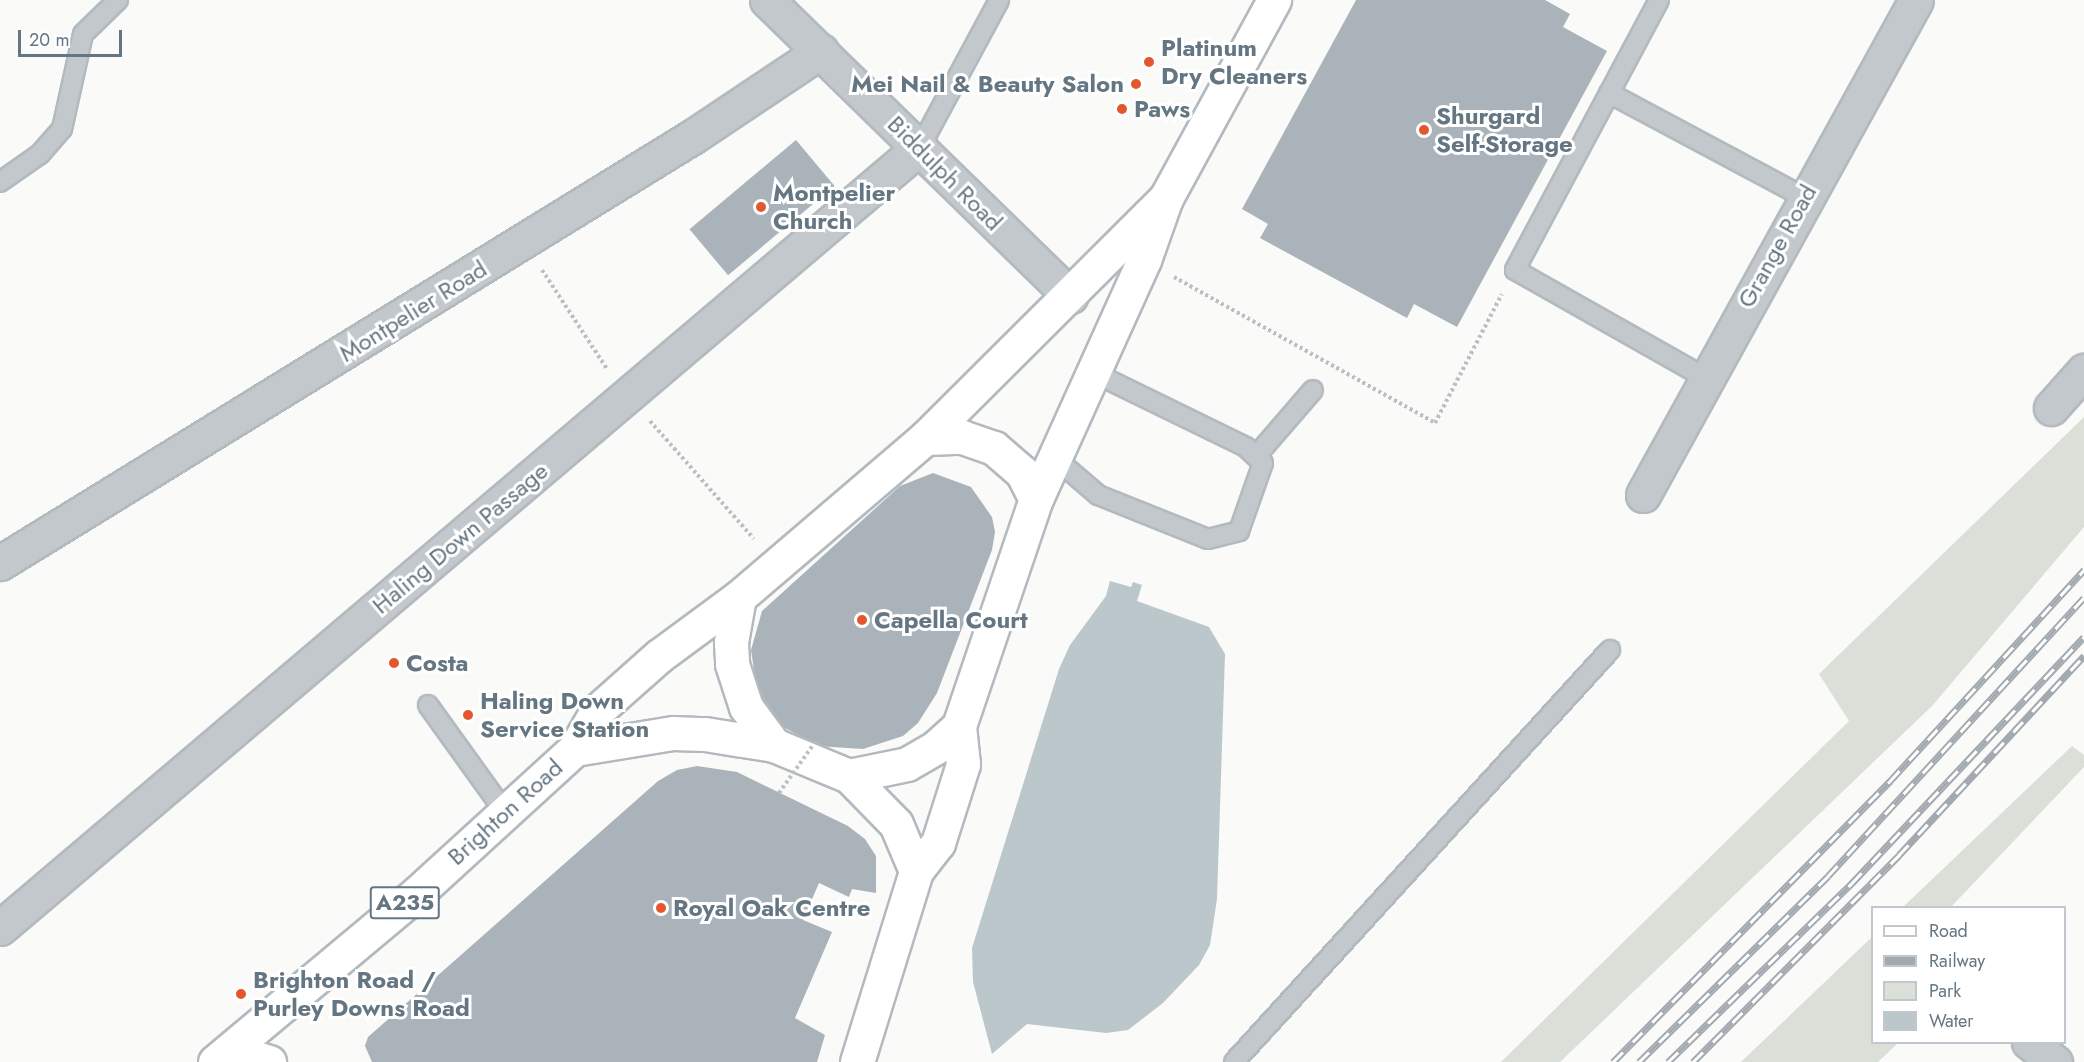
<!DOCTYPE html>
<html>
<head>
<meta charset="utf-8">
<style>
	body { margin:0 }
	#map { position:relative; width:2084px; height:1062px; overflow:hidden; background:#fafaf8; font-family:Jost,sans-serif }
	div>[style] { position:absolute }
	.green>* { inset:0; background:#dadfd7 }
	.water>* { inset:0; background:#bbc7cb }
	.building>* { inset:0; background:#aab3b9; transform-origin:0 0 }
	.path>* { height:4px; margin-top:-2px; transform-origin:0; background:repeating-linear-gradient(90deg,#bbbfc2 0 3px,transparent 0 6px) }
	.roads { filter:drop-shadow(2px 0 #b3babf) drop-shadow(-2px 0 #b3babf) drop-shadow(0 2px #b3babf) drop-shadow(0 -2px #b3babf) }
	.lane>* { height:18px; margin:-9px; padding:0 9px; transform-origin:9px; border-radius:9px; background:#c3c8cc }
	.street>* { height:33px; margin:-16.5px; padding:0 16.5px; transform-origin:16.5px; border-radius:16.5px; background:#c3c8cc }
	.secondary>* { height:33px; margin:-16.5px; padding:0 16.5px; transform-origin:16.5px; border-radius:16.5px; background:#fff }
	.primary>* { height:33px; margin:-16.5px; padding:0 16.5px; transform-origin:16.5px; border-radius:16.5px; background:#fff }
	.rail>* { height:7px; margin-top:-3.5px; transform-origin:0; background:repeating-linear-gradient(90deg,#fff 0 14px,#a2aab0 0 28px); box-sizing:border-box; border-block:2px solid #a2aab0 }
	.path-bridge>* { height:4px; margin-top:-2px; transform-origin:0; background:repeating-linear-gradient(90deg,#bbbfc2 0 3px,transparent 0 6px) }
	.dots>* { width:16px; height:16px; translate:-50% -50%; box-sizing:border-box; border:3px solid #fff; border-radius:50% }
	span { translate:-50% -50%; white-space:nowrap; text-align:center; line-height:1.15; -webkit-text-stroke:6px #fff; paint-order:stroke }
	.shield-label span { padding:2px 4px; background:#fff; border:2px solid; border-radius:4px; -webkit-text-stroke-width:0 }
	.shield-label { font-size:22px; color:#657683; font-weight:700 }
	.poi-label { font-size:24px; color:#657683; font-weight:700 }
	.left { translate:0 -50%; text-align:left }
	.right { translate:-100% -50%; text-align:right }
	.street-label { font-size:24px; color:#657683 }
	.legend { position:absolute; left:1871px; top:906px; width:195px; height:138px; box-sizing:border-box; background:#fff; border:2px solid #c1c8cd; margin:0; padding:8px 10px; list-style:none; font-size:18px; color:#657683 }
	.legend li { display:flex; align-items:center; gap:12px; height:30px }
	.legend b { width:30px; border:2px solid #c1c8cd }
	.scale { position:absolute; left:18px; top:30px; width:104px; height:27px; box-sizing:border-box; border:3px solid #657683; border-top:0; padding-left:8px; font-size:18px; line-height:21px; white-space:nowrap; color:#657683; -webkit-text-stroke:4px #fff; paint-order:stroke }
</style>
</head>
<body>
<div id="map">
	<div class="green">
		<div style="clip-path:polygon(2084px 417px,2084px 527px,1932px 706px,1560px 1062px,1501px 1062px,1849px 721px,1819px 674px)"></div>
		<div style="clip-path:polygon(2072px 746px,2084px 755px,2084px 767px,1951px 907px,1903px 907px)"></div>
		<div style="clip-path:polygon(1872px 937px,1872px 1042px,1898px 1043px,1878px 1062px,1741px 1062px)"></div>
	</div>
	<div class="water">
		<div style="clip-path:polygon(1110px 581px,1131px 587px,1133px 582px,1142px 585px,1137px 601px,1209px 627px,1225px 654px,1217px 899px,1210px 945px,1199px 965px,1163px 1003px,1128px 1030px,1106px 1033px,1027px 1024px,992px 1054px,973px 982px,972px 948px,1059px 669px,1070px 645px,1106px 596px)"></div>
	</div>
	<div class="building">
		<div style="clip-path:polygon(1356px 0,1545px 0,1570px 14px,1563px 27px,1607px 51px,1457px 327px,1414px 304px,1407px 318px,1260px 238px,1268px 224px,1242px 209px)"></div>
		<div style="left:796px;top:140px;width:60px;height:139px;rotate:50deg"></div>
		<div style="clip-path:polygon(933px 473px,971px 487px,992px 517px,995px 532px,992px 550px,937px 693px,918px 723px,903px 736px,863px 749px,817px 746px,780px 725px,757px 690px,751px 650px,762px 611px,900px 486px)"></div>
		<div style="clip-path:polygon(697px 766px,737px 772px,848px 826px,865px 839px,876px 856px,876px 893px,852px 889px,849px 897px,819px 883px,803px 920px,832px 932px,795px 1018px,825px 1035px,817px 1062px,372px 1062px,365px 1046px,368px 1037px,658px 781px,677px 770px)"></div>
	</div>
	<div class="path">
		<div style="left:542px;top:270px;width:118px;rotate:56.7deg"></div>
		<div style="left:1174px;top:277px;width:299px;rotate:29.2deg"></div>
		<div style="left:1435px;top:423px;width:145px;rotate:-62.6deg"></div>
		<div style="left:650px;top:421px;width:157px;rotate:48.6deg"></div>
	</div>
	<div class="roads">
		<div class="lane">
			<div style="left:1659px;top:0;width:306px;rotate:118.1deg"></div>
			<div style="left:1515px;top:270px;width:219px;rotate:29.5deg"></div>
			<div style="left:1609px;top:93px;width:221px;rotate:28.1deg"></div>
			<div style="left:920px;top:147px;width:167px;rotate:-61.7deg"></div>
			<div style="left:0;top:182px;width:49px;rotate:-35deg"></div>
			<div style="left:40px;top:154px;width:33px;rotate:-49deg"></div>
			<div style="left:62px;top:129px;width:97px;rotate:-77.5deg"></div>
			<div style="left:83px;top:34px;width:49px;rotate:-44.2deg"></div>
			<div style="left:1256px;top:456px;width:87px;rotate:-49.2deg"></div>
			<div style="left:1055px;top:458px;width:57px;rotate:40.7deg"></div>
			<div style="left:1098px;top:495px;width:118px;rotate:21.8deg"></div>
			<div style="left:1208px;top:539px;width:32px;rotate:-14deg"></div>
			<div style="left:1239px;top:531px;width:72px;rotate:-70.6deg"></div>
			<div style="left:1263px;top:463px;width:23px;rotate:-137deg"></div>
			<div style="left:1246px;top:447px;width:169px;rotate:-154deg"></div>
			<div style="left:428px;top:705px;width:132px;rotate:54.3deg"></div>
			<div style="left:1234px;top:1062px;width:558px;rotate:-47.62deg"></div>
		</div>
		<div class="street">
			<div style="left:767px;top:0;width:424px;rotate:44.3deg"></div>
			<div style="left:2051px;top:408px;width:50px;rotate:-48.3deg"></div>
			<div style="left:1643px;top:495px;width:565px;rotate:-61.12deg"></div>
			<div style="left:0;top:563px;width:813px;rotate:-31.62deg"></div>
			<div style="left:692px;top:137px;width:155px;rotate:-33.7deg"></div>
			<div style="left:0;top:928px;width:1207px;rotate:-40.33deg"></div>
			<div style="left:2029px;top:1042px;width:33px;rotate:38deg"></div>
		</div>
		<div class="secondary">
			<div style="left:849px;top:776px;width:67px;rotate:45.6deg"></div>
			<div style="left:896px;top:824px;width:51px;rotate:66.9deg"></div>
			<div style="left:230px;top:1050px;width:41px;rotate:17.1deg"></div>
			<div style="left:857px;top:1062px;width:200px;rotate:-72.8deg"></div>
			<div style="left:916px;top:871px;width:36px;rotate:-52deg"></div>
			<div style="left:938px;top:843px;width:83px;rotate:-72.4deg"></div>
			<div style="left:963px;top:764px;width:38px;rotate:-96deg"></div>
		</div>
		<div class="primary">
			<div style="left:925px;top:438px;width:37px;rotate:-2deg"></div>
			<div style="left:962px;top:437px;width:34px;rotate:19deg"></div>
			<div style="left:994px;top:448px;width:37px;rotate:41deg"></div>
			<div style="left:1022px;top:472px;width:30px;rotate:63deg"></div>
			<div style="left:739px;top:597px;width:46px;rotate:100.1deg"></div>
			<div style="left:731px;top:642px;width:22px;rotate:87deg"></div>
			<div style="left:732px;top:664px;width:45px;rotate:72deg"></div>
			<div style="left:746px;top:707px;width:47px;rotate:53.6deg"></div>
			<div style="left:575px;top:749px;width:99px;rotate:-9.3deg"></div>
			<div style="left:673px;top:733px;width:32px;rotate:2deg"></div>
			<div style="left:705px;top:734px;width:70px;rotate:9.1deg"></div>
			<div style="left:774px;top:745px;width:81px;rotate:22.5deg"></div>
			<div style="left:849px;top:776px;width:59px;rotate:-11.7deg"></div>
			<div style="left:907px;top:764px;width:34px;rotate:-30deg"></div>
			<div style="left:936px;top:747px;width:31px;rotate:-42deg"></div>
			<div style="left:959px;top:726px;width:240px;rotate:-71.3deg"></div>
			<div style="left:1036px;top:499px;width:262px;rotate:-65.7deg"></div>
			<div style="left:1144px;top:260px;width:66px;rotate:-70.5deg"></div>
			<div style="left:1166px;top:198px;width:226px;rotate:-61.4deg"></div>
			<div style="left:215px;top:1062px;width:261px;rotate:-39.9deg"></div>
			<div style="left:415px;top:895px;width:217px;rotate:-42.4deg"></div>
			<div style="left:575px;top:749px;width:44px;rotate:-59.9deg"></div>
			<div style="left:597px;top:711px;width:83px;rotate:-41.6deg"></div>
			<div style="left:659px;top:656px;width:99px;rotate:-36.4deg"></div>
			<div style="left:739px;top:597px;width:245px;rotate:-40.5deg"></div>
			<div style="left:925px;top:438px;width:340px;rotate:-44.9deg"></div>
		</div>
	</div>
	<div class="rail">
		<div style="left:1613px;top:1062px;width:395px;rotate:-45.4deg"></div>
		<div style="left:1890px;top:781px;width:287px;rotate:-47.4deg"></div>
		<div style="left:1639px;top:1062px;width:265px;rotate:-44.5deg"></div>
		<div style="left:1828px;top:876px;width:378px;rotate:-47.4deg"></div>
		<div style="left:1668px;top:1062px;width:257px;rotate:-44.2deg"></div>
		<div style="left:1852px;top:883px;width:338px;rotate:-46.7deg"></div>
		<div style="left:1693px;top:1062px;width:292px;rotate:-45.1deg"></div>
		<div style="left:1899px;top:855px;width:272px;rotate:-47.1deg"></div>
	</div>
	<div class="path-bridge">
		<div style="left:779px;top:793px;width:59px;rotate:-54.7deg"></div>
	</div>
	<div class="dots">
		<div style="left:1149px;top:62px;background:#e4572e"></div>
		<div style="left:1136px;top:84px;background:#e4572e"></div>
		<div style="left:1122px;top:109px;background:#e4572e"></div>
		<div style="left:1424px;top:130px;background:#e4572e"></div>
		<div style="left:761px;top:207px;background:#e4572e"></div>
		<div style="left:862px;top:620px;background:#e4572e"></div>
		<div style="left:394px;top:663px;background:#e4572e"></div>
		<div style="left:468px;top:715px;background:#e4572e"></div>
		<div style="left:661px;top:908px;background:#e4572e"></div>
		<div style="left:241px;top:994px;background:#e4572e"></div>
	</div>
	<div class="shield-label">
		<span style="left:405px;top:903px">A235</span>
	</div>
	<div class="poi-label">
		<span class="left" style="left:1161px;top:62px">Platinum<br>Dry Cleaners</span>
		<span class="right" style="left:1124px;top:84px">Mei Nail &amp; Beauty Salon</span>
		<span class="left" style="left:1134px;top:109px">Paws</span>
		<span class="left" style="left:1436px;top:130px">Shurgard<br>Self-Storage</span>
		<span class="left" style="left:773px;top:207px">Montpelier<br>Church</span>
		<span class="left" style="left:874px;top:620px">Capella Court</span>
		<span class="left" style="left:406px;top:663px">Costa</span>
		<span class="left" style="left:480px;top:715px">Haling Down<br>Service Station</span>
		<span class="left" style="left:673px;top:908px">Royal Oak Centre</span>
		<span class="left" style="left:253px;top:994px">Brighton Road /<br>Purley Downs Road</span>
	</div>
	<div class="street-label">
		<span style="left:945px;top:173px;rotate:45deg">Biddulph Road</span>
		<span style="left:1777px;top:246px;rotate:-61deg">Grange Road</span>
		<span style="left:413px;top:311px;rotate:-32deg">Montpelier Road</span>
		<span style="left:460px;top:538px;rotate:-40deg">Haling Down Passage</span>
		<span style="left:505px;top:812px;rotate:-42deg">Brighton Road</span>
	</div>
	<ul class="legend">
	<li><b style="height:8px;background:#fff"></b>Road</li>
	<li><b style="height:8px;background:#a2aab0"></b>Railway</li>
	<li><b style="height:16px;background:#dadfd7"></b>Park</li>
	<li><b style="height:16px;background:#bbc7cb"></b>Water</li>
	</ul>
	<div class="scale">20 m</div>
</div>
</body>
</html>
